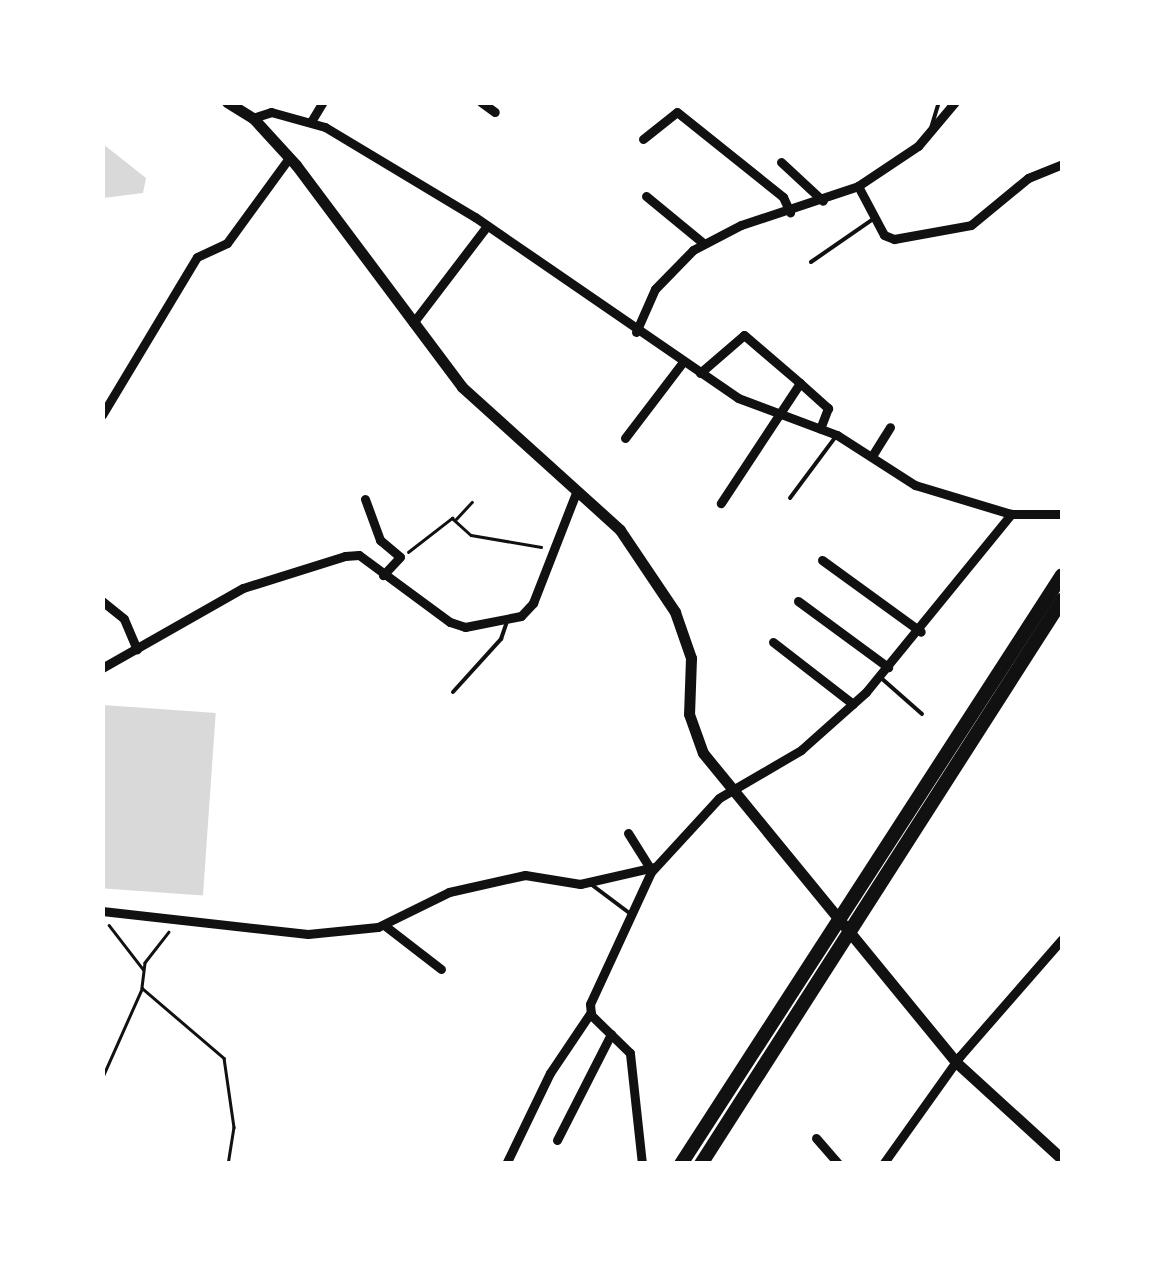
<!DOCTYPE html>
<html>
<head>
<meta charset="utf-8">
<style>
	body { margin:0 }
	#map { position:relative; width:1165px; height:1266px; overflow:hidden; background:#fff; font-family:Raleway,sans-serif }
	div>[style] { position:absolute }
	.water>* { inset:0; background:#d9d9d9; transform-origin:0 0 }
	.path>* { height:2.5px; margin:-1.25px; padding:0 1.25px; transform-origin:1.25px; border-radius:1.25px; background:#111 }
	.service>* { height:4px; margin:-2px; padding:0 2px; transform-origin:2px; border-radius:2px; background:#111 }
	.minor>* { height:9px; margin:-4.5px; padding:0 4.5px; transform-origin:4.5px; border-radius:4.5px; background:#111 }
	.secondary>* { height:11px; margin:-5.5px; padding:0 5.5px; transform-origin:5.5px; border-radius:5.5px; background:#111 }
	.trunk>* { height:14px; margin:-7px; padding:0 7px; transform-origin:7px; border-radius:7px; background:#111 }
	span { translate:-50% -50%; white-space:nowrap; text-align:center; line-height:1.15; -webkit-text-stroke:10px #fff; paint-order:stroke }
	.frame { position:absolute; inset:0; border:105px solid #fff; pointer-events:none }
</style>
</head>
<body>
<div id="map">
	<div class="water">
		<div style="clip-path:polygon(103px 144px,146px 178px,143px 193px,103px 198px)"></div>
		<div style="left:103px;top:705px;width:113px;height:183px;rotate:4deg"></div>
	</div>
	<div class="path">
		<div style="left:456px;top:519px;width:23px;rotate:-47deg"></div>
		<div style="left:408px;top:552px;width:56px;rotate:-37.7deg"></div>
		<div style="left:452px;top:518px;width:25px;rotate:42deg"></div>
		<div style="left:471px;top:535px;width:71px;rotate:9.7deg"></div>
		<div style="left:109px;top:925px;width:56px;rotate:52.3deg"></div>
		<div style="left:169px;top:932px;width:39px;rotate:128deg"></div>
		<div style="left:145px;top:963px;width:25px;rotate:97deg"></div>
		<div style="left:142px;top:988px;width:108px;rotate:40.5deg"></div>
		<div style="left:224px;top:1058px;width:70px;rotate:81.8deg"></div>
		<div style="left:234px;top:1127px;width:37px;rotate:99deg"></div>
		<div style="left:102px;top:1078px;width:98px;rotate:-66deg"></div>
	</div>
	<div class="service">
		<div style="left:931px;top:128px;width:27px;rotate:-73deg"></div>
		<div style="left:811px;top:262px;width:75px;rotate:-34.7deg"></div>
		<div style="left:790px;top:498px;width:79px;rotate:-53.3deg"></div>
		<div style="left:880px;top:677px;width:56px;rotate:41.4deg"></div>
		<div style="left:453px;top:692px;width:72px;rotate:-47.8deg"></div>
		<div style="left:501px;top:639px;width:21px;rotate:-71deg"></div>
		<div style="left:592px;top:885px;width:50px;rotate:36.9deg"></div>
	</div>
	<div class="minor">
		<div style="left:481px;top:102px;width:17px;rotate:36deg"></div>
		<div style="left:253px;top:118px;width:19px;rotate:-18deg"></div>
		<div style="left:271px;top:112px;width:56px;rotate:15.5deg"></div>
		<div style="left:325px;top:127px;width:175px;rotate:31deg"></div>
		<div style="left:475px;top:217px;width:319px;rotate:34.5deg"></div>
		<div style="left:738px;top:398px;width:106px;rotate:20.5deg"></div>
		<div style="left:837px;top:435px;width:93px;rotate:32.7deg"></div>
		<div style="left:915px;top:485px;width:100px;rotate:16.8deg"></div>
		<div style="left:1011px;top:514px;width:51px"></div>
		<div style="left:312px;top:120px;width:21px;rotate:-59deg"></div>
		<div style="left:643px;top:139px;width:43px;rotate:-38.5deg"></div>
		<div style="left:677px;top:112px;width:136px;rotate:38.7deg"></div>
		<div style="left:783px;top:197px;width:17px;rotate:65deg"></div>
		<div style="left:781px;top:162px;width:57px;rotate:42.9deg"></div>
		<div style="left:858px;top:186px;width:55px;rotate:62deg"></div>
		<div style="left:884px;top:235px;width:11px;rotate:22deg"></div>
		<div style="left:894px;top:239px;width:78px;rotate:-10.3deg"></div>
		<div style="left:971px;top:225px;width:74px;rotate:-39.5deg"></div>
		<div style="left:1028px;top:178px;width:37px;rotate:-22deg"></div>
		<div style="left:646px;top:196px;width:74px;rotate:39.5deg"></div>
		<div style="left:413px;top:323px;width:122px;rotate:-52.7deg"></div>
		<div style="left:636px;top:332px;width:47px;rotate:-66.2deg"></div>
		<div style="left:655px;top:289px;width:54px;rotate:-45.7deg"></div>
		<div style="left:693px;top:250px;width:54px;rotate:-27.5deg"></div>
		<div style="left:741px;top:225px;width:123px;rotate:-18.4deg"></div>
		<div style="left:858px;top:186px;width:72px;rotate:-33.7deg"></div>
		<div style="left:918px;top:146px;width:57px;rotate:-49.9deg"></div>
		<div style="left:700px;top:373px;width:58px;rotate:-40.8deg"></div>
		<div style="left:744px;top:335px;width:74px;rotate:40.6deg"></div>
		<div style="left:800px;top:383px;width:144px;rotate:123.4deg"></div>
		<div style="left:800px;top:383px;width:38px;rotate:42deg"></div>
		<div style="left:828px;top:408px;width:22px;rotate:111deg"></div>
		<div style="left:102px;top:415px;width:184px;rotate:-59deg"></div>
		<div style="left:197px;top:257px;width:33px;rotate:-25deg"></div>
		<div style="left:227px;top:243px;width:105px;rotate:-53.9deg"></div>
		<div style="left:625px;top:438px;width:96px;rotate:-52.7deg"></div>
		<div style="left:872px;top:456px;width:34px;rotate:-58deg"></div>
		<div style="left:365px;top:499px;width:44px;rotate:69.9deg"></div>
		<div style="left:380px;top:540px;width:26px;rotate:40deg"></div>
		<div style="left:400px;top:557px;width:25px;rotate:133deg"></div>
		<div style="left:822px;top:560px;width:122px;rotate:36deg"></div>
		<div style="left:102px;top:601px;width:28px;rotate:39deg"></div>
		<div style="left:124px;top:619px;width:33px;rotate:67deg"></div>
		<div style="left:798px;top:601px;width:112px;rotate:36.3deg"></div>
		<div style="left:773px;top:642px;width:101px;rotate:37.8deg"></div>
		<div style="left:102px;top:668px;width:162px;rotate:-29.6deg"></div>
		<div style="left:243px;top:588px;width:107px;rotate:-17.4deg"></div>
		<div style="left:345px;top:556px;width:14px;rotate:-4deg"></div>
		<div style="left:359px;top:555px;width:113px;rotate:36.4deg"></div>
		<div style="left:450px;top:622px;width:16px;rotate:18deg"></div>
		<div style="left:465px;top:627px;width:57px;rotate:-11.1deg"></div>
		<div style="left:521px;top:616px;width:18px;rotate:-47deg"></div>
		<div style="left:533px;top:603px;width:121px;rotate:-68.7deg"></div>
		<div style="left:628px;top:833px;width:38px;rotate:58deg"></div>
		<div style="left:102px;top:911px;width:207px;rotate:6.4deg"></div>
		<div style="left:308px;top:934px;width:70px;rotate:-5.7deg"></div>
		<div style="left:378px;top:927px;width:79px;rotate:-26.2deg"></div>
		<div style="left:449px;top:892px;width:78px;rotate:-12.6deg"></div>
		<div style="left:525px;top:875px;width:56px;rotate:9.3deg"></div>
		<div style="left:580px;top:884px;width:77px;rotate:-12.8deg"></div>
		<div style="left:384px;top:925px;width:72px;rotate:37.7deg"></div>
		<div style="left:816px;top:1138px;width:35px;rotate:49deg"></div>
		<div style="left:557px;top:1140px;width:119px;rotate:-63deg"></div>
		<div style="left:506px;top:1164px;width:101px;rotate:-64.2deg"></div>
		<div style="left:550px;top:1073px;width:73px;rotate:-56.1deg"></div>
		<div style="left:642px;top:1164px;width:112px;rotate:-96.2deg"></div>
		<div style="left:630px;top:1053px;width:54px;rotate:-135.7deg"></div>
		<div style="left:591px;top:1015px;width:11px;rotate:-95deg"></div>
		<div style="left:590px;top:1004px;width:145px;rotate:-65.2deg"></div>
		<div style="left:651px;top:872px;width:100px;rotate:-47.4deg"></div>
		<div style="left:719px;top:798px;width:95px;rotate:-30.3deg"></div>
		<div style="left:801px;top:750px;width:87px;rotate:-41.7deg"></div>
		<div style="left:866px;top:692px;width:230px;rotate:-50.8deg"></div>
		<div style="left:883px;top:1164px;width:133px;rotate:-54.5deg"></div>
		<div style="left:960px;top:1056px;width:155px;rotate:-48.9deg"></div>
	</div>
	<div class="secondary">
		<div style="left:227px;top:102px;width:31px;rotate:32deg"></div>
		<div style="left:253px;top:118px;width:64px;rotate:47.5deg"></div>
		<div style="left:296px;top:165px;width:277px;rotate:53.2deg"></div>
		<div style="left:462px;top:387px;width:213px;rotate:42.1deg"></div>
		<div style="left:620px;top:530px;width:99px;rotate:56.1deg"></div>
		<div style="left:675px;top:612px;width:49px;rotate:70.8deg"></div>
		<div style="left:691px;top:658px;width:56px;rotate:92deg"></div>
		<div style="left:689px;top:714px;width:41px;rotate:70.3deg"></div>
		<div style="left:703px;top:753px;width:402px;rotate:50.7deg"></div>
		<div style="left:958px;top:1064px;width:141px;rotate:42.4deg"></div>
	</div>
	<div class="trunk">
		<div style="left:681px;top:1164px;width:701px;rotate:-57.1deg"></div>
		<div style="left:701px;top:1164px;width:670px;rotate:-57.38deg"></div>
	</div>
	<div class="frame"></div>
</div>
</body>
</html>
